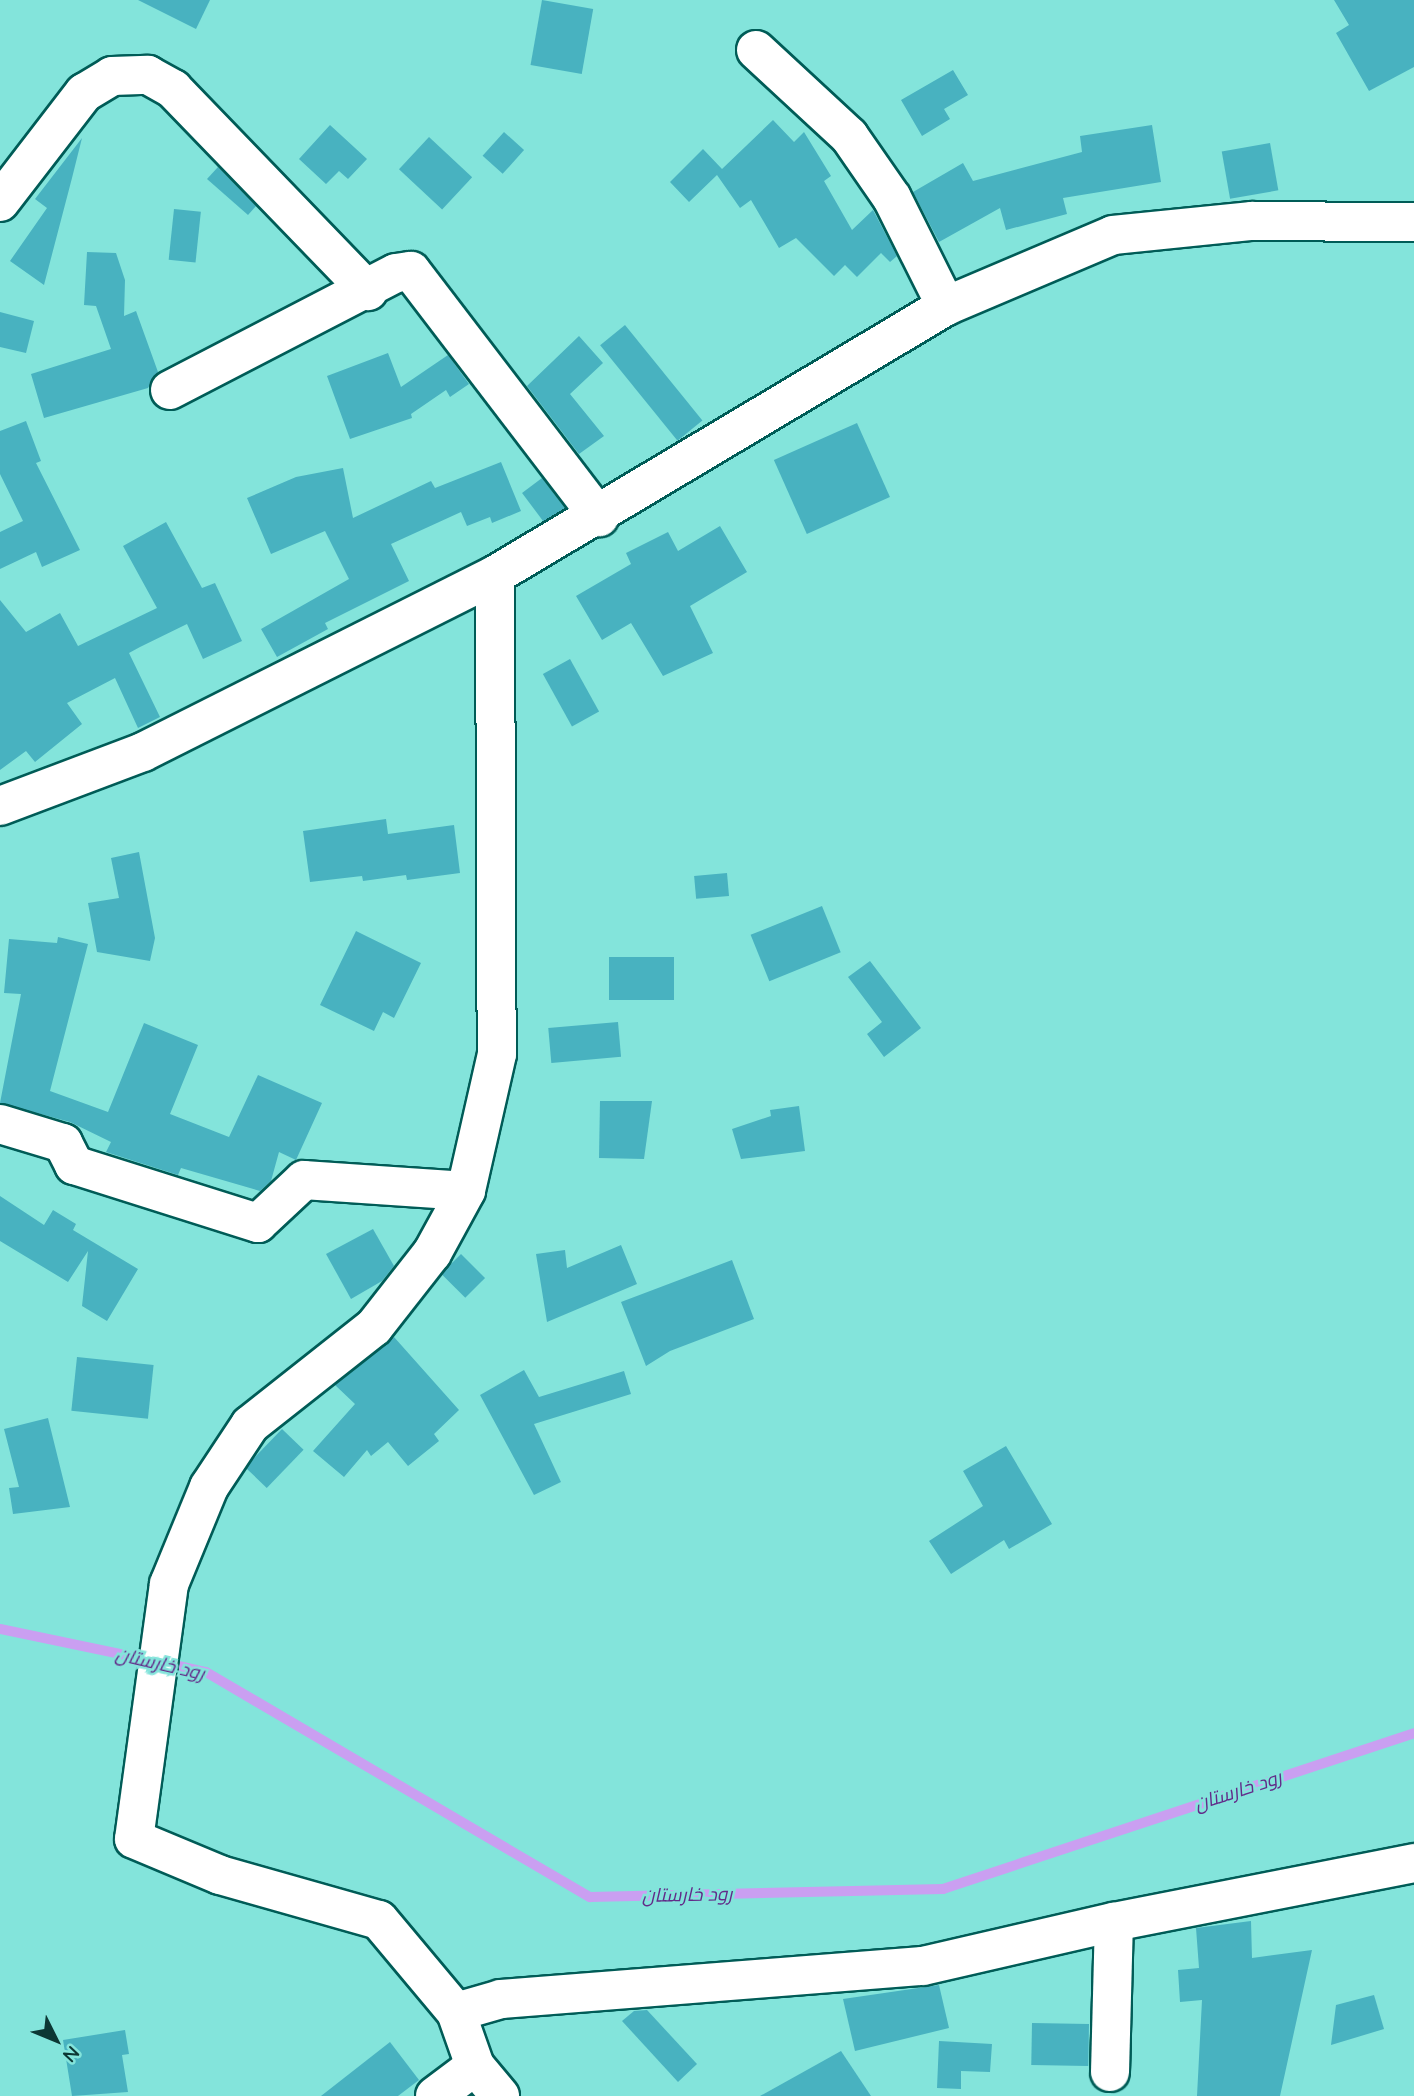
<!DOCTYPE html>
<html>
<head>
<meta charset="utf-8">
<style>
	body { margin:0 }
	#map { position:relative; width:1414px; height:2096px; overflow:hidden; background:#83e4db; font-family:Quicksand,Cairo,sans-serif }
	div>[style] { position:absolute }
	.stream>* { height:10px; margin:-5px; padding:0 5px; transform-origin:5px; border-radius:5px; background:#ca9ff1 }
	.building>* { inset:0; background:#48b2c0; transform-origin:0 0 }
	.roads { filter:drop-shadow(2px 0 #005c57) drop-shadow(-2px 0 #005c57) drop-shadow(0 2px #005c57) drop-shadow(0 -2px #005c57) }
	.minor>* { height:38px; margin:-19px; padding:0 19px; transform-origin:19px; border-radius:19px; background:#fff }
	span { translate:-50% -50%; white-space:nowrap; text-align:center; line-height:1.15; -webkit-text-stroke:5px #83e4db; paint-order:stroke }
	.water-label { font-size:19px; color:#622b89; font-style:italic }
	.north { position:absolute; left:21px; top:2005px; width:70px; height:70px; -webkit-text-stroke:5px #83e4db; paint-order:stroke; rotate:133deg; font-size:19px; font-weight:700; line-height:28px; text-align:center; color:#0c3734 }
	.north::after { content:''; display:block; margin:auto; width:24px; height:32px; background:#0c3734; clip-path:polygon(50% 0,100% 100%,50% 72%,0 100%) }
</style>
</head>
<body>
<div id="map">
	<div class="stream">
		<div style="left:0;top:1629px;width:153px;rotate:11.7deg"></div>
		<div style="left:165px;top:1663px;width:42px;rotate:12.4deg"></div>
		<div style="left:206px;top:1672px;width:445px;rotate:30.4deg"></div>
		<div style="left:590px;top:1897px;width:353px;rotate:-1.3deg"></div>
		<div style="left:943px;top:1889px;width:496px;rotate:-18.3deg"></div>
	</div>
	<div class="building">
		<div style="clip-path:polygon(138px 0,210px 0,196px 29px)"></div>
		<div style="left:542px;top:0;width:52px;height:66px;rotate:10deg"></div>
		<div style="clip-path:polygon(1334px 0,1414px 0,1414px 67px,1369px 91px,1336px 33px,1349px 25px)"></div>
		<div style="clip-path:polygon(953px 70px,968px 95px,944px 109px,950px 119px,922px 136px,901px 100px)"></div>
		<div style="clip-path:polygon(773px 120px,794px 142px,804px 132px,831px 176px,824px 181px,852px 230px,873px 210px,897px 256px,890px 262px,881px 253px,857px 277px,845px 265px,834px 276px,796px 238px,779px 248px,751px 200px,740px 208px,717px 175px,689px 202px,670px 182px,703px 149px,722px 169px)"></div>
		<div style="clip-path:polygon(330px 125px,367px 159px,348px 179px,339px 171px,326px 184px,299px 159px)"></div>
		<div style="clip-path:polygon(1152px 125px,1161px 182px,1063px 198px,1067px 214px,1006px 230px,1000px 208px,939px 242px,913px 192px,963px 163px,973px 181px,1082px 152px,1080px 136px)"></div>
		<div style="left:504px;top:132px;width:27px;height:32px;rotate:42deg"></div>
		<div style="left:429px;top:137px;width:59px;height:44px;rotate:43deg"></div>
		<div style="clip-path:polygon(82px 138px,72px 178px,44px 285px,10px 261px,47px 208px,35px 199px)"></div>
		<div style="left:1270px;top:143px;width:48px;height:49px;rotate:80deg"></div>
		<div style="clip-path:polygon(218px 167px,256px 206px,248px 215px,207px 179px)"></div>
		<div style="left:174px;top:209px;width:27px;height:51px;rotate:6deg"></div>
		<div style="clip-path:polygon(87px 252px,116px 253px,125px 280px,124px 316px,136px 311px,158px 372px,148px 388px,44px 418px,31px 374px,111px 349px,96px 306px,84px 305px)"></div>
		<div style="clip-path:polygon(0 312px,34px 321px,26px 353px,0 347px)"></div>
		<div style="left:625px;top:325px;width:123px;height:32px;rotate:51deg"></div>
		<div style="clip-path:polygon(579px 336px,603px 363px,570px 394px,604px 436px,579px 454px,527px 386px)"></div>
		<div style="clip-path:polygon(388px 353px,401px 387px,448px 355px,469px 384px,450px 397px,446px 390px,411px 414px,412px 418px,350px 439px,327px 376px)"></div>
		<div style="clip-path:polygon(26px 421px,41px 461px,36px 463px,80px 550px,42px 567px,36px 552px,0 569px,0 532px,23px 521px,0 474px,0 431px)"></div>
		<div style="left:857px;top:423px;width:81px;height:91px;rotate:66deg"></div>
		<div style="clip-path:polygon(501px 462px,521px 511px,492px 523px,490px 517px,467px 526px,461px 512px,391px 544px,409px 581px,325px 623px,328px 629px,277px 657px,261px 629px,349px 579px,325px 531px,271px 554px,247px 498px,296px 477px,343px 468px,353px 518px,431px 481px,435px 488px)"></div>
		<div style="left:542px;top:478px;width:38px;height:25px;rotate:53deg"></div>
		<div style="clip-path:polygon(166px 522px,202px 588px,215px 583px,242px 641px,203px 659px,187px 624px,140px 647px,129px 653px,160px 717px,138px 728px,115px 678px,67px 703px,82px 724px,35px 762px,26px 751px,0 770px,0 600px,26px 632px,60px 613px,78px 646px,157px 608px,123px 546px)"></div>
		<div style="clip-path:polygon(720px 526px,747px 572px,690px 606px,713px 653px,663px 676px,631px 623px,602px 640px,576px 596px,631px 564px,626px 553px,668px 532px,678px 551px)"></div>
		<div style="left:570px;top:659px;width:60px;height:31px;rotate:61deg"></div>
		<div style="clip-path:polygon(386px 819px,388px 834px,454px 825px,460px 873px,407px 880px,406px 875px,363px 881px,362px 876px,310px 882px,303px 831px)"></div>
		<div style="clip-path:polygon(139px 852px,155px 938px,150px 961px,97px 952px,88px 903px,119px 898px,111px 858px)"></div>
		<div style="left:727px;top:873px;width:23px;height:33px;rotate:85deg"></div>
		<div style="left:822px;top:906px;width:50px;height:77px;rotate:68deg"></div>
		<div style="clip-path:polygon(356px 931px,421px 963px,394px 1018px,383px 1012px,374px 1031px,320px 1005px)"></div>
		<div style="clip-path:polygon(58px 937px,88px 944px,50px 1091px,108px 1112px,144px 1023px,198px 1045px,170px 1114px,229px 1137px,258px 1075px,322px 1103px,296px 1160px,279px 1152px,271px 1181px,260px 1191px,181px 1168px,178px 1175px,106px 1152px,111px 1142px,70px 1122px,0 1103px,21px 994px,4px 993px,9px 939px,57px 943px)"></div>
		<div style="left:674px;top:957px;width:43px;height:65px;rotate:90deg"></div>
		<div style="clip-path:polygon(870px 961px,921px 1028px,884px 1057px,867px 1034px,882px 1022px,848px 977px)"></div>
		<div style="left:618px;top:1022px;width:35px;height:70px;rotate:85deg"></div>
		<div style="clip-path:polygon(600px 1101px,652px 1101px,644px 1159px,599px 1158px)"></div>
		<div style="clip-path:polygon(799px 1106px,805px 1151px,741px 1159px,732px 1129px,771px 1116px,770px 1110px)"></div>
		<div style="clip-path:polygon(0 1196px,44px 1225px,53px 1210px,76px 1224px,73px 1230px,138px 1269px,107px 1321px,82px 1306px,88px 1251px,68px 1282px,0 1241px)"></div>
		<div style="clip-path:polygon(373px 1229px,394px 1266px,382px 1281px,351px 1299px,326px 1254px)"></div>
		<div style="clip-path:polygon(621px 1245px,637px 1284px,547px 1322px,536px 1254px,565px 1250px,567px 1268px)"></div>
		<div style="left:461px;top:1254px;width:34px;height:28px;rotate:45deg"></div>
		<div style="clip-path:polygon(732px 1260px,754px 1319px,670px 1351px,646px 1366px,621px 1302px)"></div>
		<div style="clip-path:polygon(394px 1337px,459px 1410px,434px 1434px,439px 1441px,408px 1466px,388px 1442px,371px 1456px,367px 1450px,344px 1477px,313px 1451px,355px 1404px,335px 1385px)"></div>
		<div style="left:77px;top:1357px;width:77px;height:54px;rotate:6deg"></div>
		<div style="clip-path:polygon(524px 1370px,539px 1397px,624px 1371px,631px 1394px,534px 1424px,561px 1482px,534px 1495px,480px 1395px)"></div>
		<div style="clip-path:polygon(48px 1418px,70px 1507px,13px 1514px,9px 1488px,19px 1487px,4px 1429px)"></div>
		<div style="left:282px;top:1429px;width:30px;height:53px;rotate:44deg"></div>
		<div style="clip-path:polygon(1006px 1446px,1052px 1524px,1009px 1549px,1004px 1540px,951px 1574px,929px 1541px,983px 1506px,963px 1471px)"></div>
		<div style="clip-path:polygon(1251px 1921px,1252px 1958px,1312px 1950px,1280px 2096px,1197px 2096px,1202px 2000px,1180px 2002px,1178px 1970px,1199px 1968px,1196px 1928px)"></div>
		<div style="clip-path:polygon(939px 1985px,949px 2028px,855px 2051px,843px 1999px)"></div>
		<div style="clip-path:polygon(1374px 1995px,1384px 2029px,1331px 2045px,1336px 2005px)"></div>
		<div style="clip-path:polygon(647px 2010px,697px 2064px,678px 2082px,622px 2021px,634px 2011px)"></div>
		<div style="left:1032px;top:2023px;width:57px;height:42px;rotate:1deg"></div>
		<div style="clip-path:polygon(125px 2030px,129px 2054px,122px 2055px,128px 2092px,72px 2096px,63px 2040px)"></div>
		<div style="clip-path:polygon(939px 2041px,992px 2044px,990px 2072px,961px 2071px,961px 2089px,937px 2088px)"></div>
		<div style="clip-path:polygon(390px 2042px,419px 2080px,398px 2096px,321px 2096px)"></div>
		<div style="clip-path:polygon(841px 2051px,871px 2096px,760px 2096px)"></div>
	</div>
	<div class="roads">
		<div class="minor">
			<div style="left:756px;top:50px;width:127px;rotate:42.8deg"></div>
			<div style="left:849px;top:136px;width:75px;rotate:55.3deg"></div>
			<div style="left:892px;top:198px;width:121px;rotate:63.4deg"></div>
			<div style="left:0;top:202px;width:138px;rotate:-52.4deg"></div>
			<div style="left:84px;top:93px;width:33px;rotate:-31deg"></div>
			<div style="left:112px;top:76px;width:36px;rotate:-2deg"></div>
			<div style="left:148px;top:75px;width:29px;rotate:29deg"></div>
			<div style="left:173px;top:89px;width:281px;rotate:46deg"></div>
			<div style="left:170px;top:390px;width:254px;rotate:-27.4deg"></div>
			<div style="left:396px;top:273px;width:15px;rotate:-8deg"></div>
			<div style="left:411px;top:271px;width:310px;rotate:52.6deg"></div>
			<div style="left:495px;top:575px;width:479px;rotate:89.8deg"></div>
			<div style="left:497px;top:1054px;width:140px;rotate:102.8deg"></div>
			<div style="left:466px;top:1191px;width:71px;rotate:118.7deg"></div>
			<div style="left:432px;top:1253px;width:94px;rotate:128.1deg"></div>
			<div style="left:374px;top:1327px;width:158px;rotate:141.7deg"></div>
			<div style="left:250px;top:1425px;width:74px;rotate:123.5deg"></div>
			<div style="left:209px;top:1487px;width:105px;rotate:112.4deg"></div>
			<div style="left:169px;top:1584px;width:257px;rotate:97.8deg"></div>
			<div style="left:134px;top:1839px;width:93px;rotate:22.7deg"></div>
			<div style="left:220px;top:1875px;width:165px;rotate:15.8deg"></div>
			<div style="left:379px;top:1920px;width:120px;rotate:50.1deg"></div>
			<div style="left:456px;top:2012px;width:57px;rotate:70.6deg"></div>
			<div style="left:475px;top:2066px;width:39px;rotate:50deg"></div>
			<div style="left:0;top:806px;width:153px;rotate:-20.7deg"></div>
			<div style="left:143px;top:752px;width:394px;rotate:-26.7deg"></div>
			<div style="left:495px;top:575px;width:525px;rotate:-30.81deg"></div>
			<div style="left:946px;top:306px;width:181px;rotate:-23deg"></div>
			<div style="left:1113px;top:235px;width:140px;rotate:-5.8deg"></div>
			<div style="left:1252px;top:221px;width:162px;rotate:0.4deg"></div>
			<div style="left:0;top:1124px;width:66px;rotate:16.8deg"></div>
			<div style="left:63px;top:1143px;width:25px;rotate:63deg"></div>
			<div style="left:74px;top:1165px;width:193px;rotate:17.5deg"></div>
			<div style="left:258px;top:1223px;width:63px;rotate:-43.1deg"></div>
			<div style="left:304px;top:1180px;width:162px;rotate:3.9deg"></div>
			<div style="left:456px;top:2012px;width:47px;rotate:-16.1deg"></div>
			<div style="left:501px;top:1999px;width:423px;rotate:-4.5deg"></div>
			<div style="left:923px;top:1966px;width:196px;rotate:-13deg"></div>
			<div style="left:1114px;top:1922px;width:306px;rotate:-11.1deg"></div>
			<div style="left:1110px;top:2072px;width:150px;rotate:-88.5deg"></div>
			<div style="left:435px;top:2096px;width:50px;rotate:-36.9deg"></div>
		</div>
	</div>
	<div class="water-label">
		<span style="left:160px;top:1664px;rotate:13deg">رود خارستان</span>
		<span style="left:1238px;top:1791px;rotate:-18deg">رود خارستان</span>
		<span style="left:687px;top:1895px;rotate:-1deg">رود خارستان</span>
	</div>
	<div class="north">N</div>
</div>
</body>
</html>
